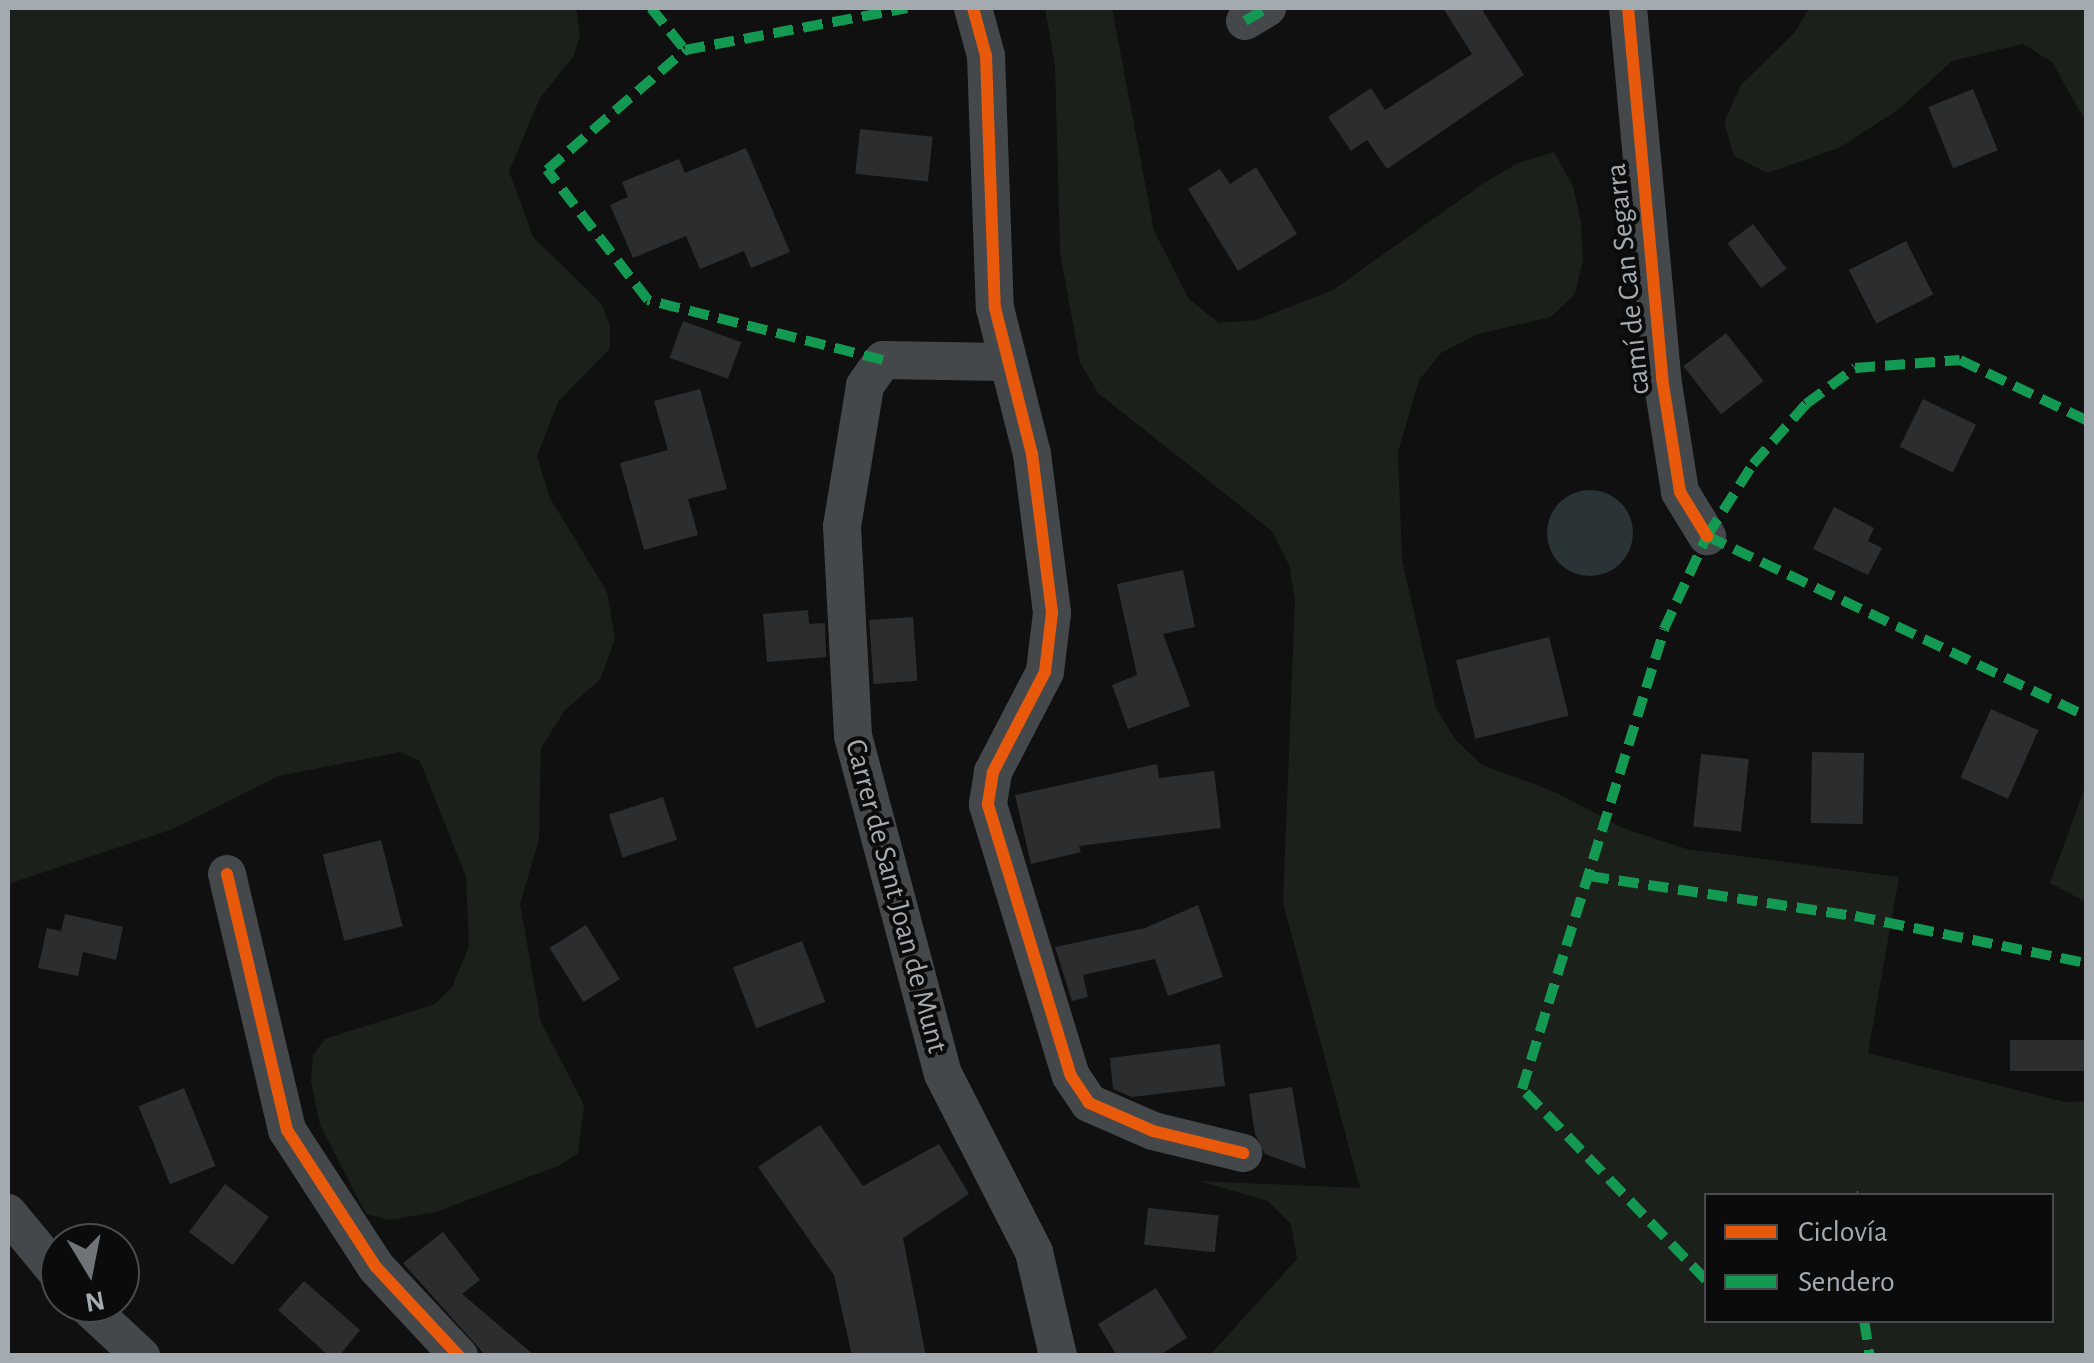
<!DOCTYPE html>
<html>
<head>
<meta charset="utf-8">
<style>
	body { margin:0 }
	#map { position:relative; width:2094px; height:1363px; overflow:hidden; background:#101011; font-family:"Alegreya Sans",sans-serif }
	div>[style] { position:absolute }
	.green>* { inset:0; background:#1b201b }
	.water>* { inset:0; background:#2a3336 }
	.round { border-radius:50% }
	.building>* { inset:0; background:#2c2d2e; transform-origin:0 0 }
	.minor>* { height:38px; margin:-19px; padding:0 19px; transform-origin:19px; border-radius:19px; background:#45484a }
	.quiet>* { height:10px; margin-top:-5px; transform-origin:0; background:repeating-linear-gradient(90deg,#139951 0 20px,transparent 0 30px) }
	.cycleway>* { height:12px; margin:-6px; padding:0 6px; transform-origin:6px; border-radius:6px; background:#e8590c }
	span { translate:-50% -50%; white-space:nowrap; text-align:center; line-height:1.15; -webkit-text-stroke:8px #0b0b0c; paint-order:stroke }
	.street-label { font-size:30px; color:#a3aab0 }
	.frame { position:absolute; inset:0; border:10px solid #a3aab0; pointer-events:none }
	.legend { position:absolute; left:1704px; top:1193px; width:350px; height:130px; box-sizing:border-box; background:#0b0b0c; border:2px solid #484b4e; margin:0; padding:12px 18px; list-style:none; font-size:30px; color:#a3aab0 }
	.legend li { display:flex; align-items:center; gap:20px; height:50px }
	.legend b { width:50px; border:2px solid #484b4e }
	.north { position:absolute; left:40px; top:1223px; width:100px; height:100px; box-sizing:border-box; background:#0b0b0c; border:2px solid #484b4e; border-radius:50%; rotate:170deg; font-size:28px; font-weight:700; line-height:40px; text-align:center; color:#a3aab0 }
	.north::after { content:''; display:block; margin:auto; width:35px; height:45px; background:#707478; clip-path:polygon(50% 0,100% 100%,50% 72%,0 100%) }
</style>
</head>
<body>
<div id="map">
	<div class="green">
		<div style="clip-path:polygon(8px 8px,576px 8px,580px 36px,573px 57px,540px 98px,509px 171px,533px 237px,601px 303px,610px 325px,610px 348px,558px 402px,537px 456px,550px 498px,607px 592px,615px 639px,600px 680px,565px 710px,541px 748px,539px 839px,520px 904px,541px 1022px,584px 1105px,578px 1153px,558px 1166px,436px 1212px,389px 1220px,366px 1214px,320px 1125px,311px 1081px,313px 1055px,325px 1039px,435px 1004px,452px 987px,469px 946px,466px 877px,420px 761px,400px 752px,279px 776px,173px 829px,8px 884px)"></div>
		<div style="clip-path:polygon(evenodd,1045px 8px,1112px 8px,1154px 231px,1189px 299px,1219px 323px,1256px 320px,1333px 290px,1484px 183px,1518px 163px,1554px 152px,1573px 186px,1581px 223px,1583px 259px,1575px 294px,1551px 317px,1478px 334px,1441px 353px,1419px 380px,1398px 452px,1402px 560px,1436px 708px,1455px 739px,1482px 765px,1555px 792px,1623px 828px,1687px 849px,1899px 877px,1868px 1053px,2065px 1102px,2086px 1101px,2086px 1355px,1210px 1355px,1297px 1259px,1291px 1224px,1268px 1201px,1199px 1181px,1360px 1188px,1283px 903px,1295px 600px,1289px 565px,1272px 531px,1098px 393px,1080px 362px,1060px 253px,1055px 65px,1045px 8px,1706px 1196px,2052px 1196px,2052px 1320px,1706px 1320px,1706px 1196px)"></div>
		<div style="clip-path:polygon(1809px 8px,2086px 8px,2086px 122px,2052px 62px,2023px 44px,1952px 61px,1898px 110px,1839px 148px,1767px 173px,1734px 156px,1724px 122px,1741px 85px,1795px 32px)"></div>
		<div style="clip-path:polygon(2086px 785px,2086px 902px,2050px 883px)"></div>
	</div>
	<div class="water">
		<div class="round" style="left:1547px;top:490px;width:86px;height:86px"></div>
	</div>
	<div class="building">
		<div style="clip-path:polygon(1443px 8px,1481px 8px,1524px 75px,1387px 169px,1367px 140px,1351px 151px,1328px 117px,1371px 88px,1385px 110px,1472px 54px)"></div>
		<div style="left:1973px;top:89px;width:66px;height:48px;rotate:68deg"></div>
		<div style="left:860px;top:129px;width:73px;height:45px;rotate:6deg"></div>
		<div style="clip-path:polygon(746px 148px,790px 252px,751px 268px,744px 251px,700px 269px,686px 236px,633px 258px,610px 205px,628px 197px,622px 182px,679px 159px,685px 173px)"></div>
		<div style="clip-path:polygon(1256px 167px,1297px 234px,1238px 271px,1188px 189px,1220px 169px,1230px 184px)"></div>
		<div style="left:1753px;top:224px;width:56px;height:32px;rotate:53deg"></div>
		<div style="left:1906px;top:241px;width:60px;height:64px;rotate:63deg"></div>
		<div style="left:683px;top:321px;width:62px;height:39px;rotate:20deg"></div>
		<div style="left:1726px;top:333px;width:61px;height:54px;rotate:52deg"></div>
		<div style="clip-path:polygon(700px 389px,727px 489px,688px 499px,698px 535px,644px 550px,620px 463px,668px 450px,654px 401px)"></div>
		<div style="left:1923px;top:399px;width:59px;height:53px;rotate:26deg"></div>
		<div style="clip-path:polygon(1834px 507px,1874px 528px,1868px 541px,1882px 548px,1868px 575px,1813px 549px)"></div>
		<div style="clip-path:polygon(1183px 570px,1195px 627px,1163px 634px,1190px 706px,1128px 729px,1112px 685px,1137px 675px,1117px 584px)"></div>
		<div style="clip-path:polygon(808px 610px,809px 624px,825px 623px,826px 657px,767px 662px,763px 614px)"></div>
		<div style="left:913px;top:617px;width:64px;height:44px;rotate:86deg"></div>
		<div style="left:1549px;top:637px;width:81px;height:96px;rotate:76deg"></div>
		<div style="left:1991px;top:709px;width:52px;height:75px;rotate:24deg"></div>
		<div style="left:1812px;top:752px;width:52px;height:71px;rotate:1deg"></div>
		<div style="left:1701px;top:754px;width:48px;height:73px;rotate:6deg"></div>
		<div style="clip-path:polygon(1157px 764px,1159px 778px,1214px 771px,1221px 828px,1079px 846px,1081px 852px,1031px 864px,1015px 795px)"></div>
		<div style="left:663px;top:797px;width:45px;height:57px;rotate:72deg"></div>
		<div style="left:381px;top:840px;width:89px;height:60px;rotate:76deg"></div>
		<div style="clip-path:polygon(1198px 905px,1223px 977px,1168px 996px,1155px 959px,1083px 975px,1088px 997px,1072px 1001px,1055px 947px,1145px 928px)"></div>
		<div style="clip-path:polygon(65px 914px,123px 927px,116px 960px,83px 952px,78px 976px,38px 968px,47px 928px,61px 931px)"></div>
		<div style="left:586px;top:925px;width:64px;height:43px;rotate:58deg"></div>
		<div style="left:802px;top:941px;width:65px;height:74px;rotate:69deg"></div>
		<div style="left:2086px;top:1040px;width:31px;height:76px;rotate:90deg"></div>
		<div style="clip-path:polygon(1220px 1044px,1225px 1086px,1132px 1097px,1113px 1089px,1110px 1058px)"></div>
		<div style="clip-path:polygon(1292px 1087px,1306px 1169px,1265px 1154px,1255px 1134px,1249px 1094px)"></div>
		<div style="left:184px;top:1088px;width:84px;height:49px;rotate:68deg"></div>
		<div style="clip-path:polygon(820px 1125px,863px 1186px,939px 1144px,969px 1194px,903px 1238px,926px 1356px,852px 1356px,834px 1275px,758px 1167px)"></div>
		<div style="left:225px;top:1184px;width:55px;height:60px;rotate:37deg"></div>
		<div style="left:1148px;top:1208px;width:71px;height:37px;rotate:6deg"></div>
		<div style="clip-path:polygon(443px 1232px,480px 1280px,462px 1294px,535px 1356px,486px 1356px,403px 1263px)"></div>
		<div style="clip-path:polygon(304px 1281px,360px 1330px,339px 1356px,329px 1356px,278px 1310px)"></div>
		<div style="clip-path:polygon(1156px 1288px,1187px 1338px,1158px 1356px,1117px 1356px,1098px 1324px)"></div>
	</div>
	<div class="minor">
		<div style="left:973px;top:8px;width:50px;rotate:74.8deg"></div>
		<div style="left:986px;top:56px;width:252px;rotate:88deg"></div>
		<div style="left:995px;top:308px;width:151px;rotate:75.8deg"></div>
		<div style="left:1032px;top:454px;width:160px;rotate:82.8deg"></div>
		<div style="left:1052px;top:613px;width:59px;rotate:96.8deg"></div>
		<div style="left:1045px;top:672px;width:113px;rotate:117.5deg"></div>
		<div style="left:993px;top:772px;width:33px;rotate:99deg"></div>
		<div style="left:988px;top:805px;width:283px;rotate:73deg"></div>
		<div style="left:1071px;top:1076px;width:32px;rotate:56deg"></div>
		<div style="left:1089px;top:1103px;width:70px;rotate:23.6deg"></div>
		<div style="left:1153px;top:1131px;width:93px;rotate:13.7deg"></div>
		<div style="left:1628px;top:8px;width:372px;rotate:84.7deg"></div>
		<div style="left:1662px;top:378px;width:115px;rotate:81deg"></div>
		<div style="left:1680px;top:492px;width:52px;rotate:58.5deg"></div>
		<div style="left:1245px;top:21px;width:26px;rotate:-31deg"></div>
		<div style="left:1004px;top:362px;width:121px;rotate:-179.1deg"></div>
		<div style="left:883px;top:360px;width:32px;rotate:125deg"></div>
		<div style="left:865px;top:386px;width:142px;rotate:99.3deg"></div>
		<div style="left:842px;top:526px;width:210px;rotate:87deg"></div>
		<div style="left:853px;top:736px;width:350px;rotate:75.1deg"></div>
		<div style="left:943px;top:1074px;width:200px;rotate:62.9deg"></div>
		<div style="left:1034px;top:1252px;width:107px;rotate:77deg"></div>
		<div style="left:227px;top:874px;width:263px;rotate:76.8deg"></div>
		<div style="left:287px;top:1130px;width:163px;rotate:57deg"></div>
		<div style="left:376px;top:1267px;width:122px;rotate:47deg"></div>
		<div style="left:8px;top:1213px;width:82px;rotate:50.5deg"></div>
		<div style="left:84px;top:1303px;width:78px;rotate:42.9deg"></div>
	</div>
	<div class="quiet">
		<div style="left:651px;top:8px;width:54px;rotate:51deg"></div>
		<div style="left:1245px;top:21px;width:26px;rotate:-31deg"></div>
		<div style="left:883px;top:360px;width:243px;rotate:-165.7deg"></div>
		<div style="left:648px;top:300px;width:165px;rotate:-127.8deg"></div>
		<div style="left:547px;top:170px;width:183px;rotate:-41deg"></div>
		<div style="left:685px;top:50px;width:226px;rotate:-10.7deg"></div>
		<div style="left:1707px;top:536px;width:420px;rotate:25.4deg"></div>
		<div style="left:1589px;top:876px;width:269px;rotate:8.6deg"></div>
		<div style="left:1855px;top:916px;width:236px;rotate:11.5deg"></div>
		<div style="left:1857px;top:1196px;width:1px"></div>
		<div style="left:1706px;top:1280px;width:265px;rotate:-133.9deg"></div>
		<div style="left:1522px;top:1089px;width:481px;rotate:-72.8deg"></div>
		<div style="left:1664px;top:629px;width:102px;rotate:-65.2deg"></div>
		<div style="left:1707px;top:536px;width:85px;rotate:-57.4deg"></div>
		<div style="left:1753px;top:464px;width:80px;rotate:-48.5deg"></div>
		<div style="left:1806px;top:404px;width:61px;rotate:-36.3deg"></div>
		<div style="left:1855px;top:368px;width:105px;rotate:-4.4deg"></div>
		<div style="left:1960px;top:360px;width:140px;rotate:25.5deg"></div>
		<div style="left:1864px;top:1320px;width:36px;rotate:81deg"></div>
	</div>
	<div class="cycleway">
		<div style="left:973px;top:8px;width:50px;rotate:74.8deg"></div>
		<div style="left:986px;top:56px;width:252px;rotate:88deg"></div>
		<div style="left:995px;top:308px;width:151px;rotate:75.8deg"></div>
		<div style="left:1032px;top:454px;width:160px;rotate:82.8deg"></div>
		<div style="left:1052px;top:613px;width:59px;rotate:96.8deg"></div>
		<div style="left:1045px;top:672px;width:113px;rotate:117.5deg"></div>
		<div style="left:993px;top:772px;width:33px;rotate:99deg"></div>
		<div style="left:988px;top:805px;width:283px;rotate:73deg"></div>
		<div style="left:1071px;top:1076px;width:32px;rotate:56deg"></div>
		<div style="left:1089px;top:1103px;width:70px;rotate:23.6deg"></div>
		<div style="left:1153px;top:1131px;width:93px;rotate:13.7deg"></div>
		<div style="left:1628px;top:8px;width:372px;rotate:84.7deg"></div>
		<div style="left:1662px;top:378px;width:115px;rotate:81deg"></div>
		<div style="left:1680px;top:492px;width:52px;rotate:58.5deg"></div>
		<div style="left:227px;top:874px;width:263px;rotate:76.8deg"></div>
		<div style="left:287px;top:1130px;width:163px;rotate:57deg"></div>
		<div style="left:376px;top:1267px;width:122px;rotate:47deg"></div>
	</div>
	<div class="street-label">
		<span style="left:1628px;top:279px;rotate:-96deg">camí de Can Segarra</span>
		<span style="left:896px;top:896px;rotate:75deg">Carrer de Sant Joan de Munt</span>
	</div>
	<div class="frame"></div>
	<ul class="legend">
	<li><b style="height:12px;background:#e8590c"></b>Ciclovía</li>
	<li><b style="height:12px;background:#139951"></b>Sendero</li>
	</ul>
	<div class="north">N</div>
</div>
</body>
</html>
